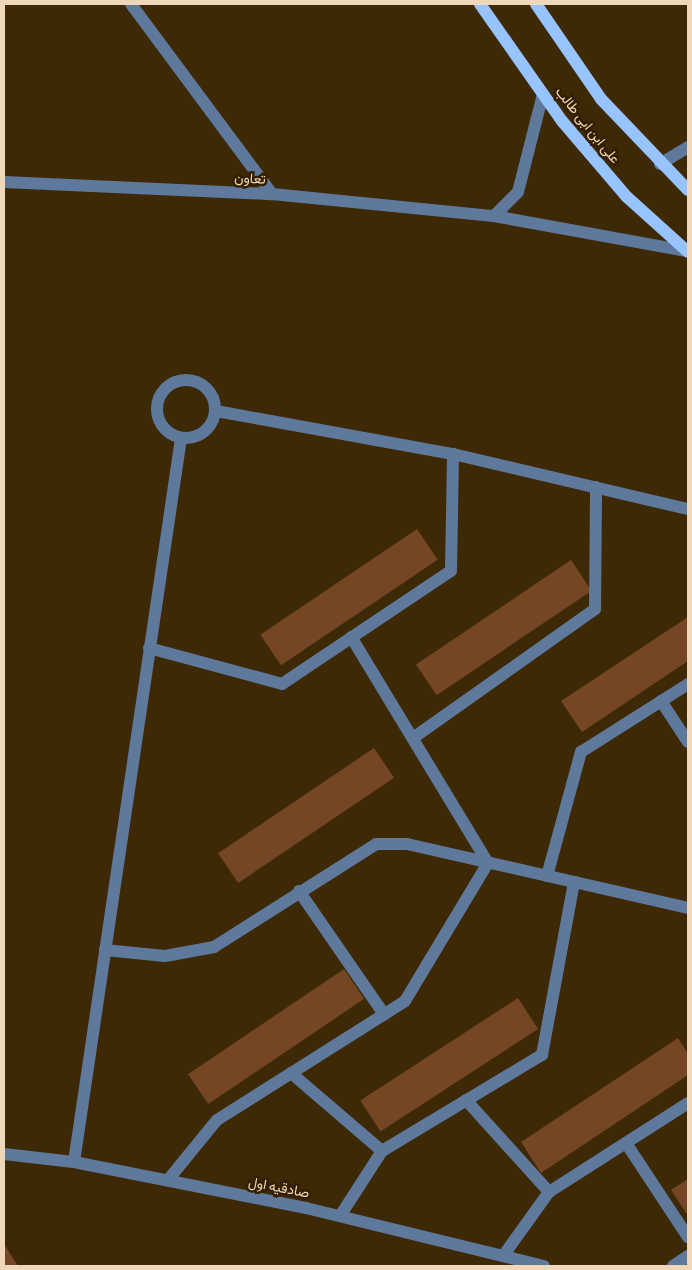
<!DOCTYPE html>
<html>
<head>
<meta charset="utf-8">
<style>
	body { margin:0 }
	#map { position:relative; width:692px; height:1270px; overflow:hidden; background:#3e2906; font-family:"Crimson Pro",Vazirmatn,serif }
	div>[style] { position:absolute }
	.building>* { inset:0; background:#744623; transform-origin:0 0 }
	.minor>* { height:12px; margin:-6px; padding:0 6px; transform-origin:6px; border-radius:6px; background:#5e799c }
	.minor>.ring { margin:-6px; padding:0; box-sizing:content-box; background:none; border:12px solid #5e799c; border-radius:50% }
	.major>* { height:12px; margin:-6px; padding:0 6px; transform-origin:6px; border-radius:6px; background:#97c3fe }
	span { translate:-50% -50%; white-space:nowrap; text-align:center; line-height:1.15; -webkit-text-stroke:5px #341f00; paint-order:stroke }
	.street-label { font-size:14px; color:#efd8b9 }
	.frame { position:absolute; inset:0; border:5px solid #efd8b9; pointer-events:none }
</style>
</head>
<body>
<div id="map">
	<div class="building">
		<div style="left:417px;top:529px;width:37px;height:189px;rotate:56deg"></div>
		<div style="left:571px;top:560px;width:37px;height:187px;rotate:56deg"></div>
		<div style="clip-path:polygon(688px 617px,688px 661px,582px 732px,561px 701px)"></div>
		<div style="left:374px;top:748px;width:36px;height:188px;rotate:56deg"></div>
		<div style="left:344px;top:969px;width:36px;height:188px;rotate:56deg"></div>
		<div style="left:518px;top:998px;width:37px;height:188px;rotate:57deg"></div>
		<div style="clip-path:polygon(678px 1038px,688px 1054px,688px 1075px,541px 1173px,521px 1142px)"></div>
		<div style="clip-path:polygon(688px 1179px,688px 1216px,671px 1190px)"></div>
		<div style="clip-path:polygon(4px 1244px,18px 1266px,4px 1266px)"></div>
	</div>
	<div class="minor">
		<div style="left:131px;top:4px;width:237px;rotate:53.4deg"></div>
		<div style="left:543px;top:94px;width:101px;rotate:104.3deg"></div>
		<div style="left:518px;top:192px;width:34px;rotate:135deg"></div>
		<div style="left:494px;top:216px;width:196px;rotate:10.3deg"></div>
		<div style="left:660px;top:164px;width:33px;rotate:-31deg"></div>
		<div style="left:4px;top:182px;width:268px;rotate:2.6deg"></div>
		<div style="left:272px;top:194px;width:223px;rotate:5.7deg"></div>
		<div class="ring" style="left:157px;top:380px;width:46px;height:46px"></div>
		<div style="left:216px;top:411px;width:241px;rotate:10.3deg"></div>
		<div style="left:453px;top:454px;width:241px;rotate:13.2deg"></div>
		<div style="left:149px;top:648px;width:138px;rotate:15.1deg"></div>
		<div style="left:282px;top:684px;width:203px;rotate:-33.8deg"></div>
		<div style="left:451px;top:571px;width:117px;rotate:-89deg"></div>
		<div style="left:661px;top:701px;width:49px;rotate:56.6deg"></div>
		<div style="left:413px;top:738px;width:223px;rotate:-35.3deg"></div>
		<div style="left:595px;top:609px;width:122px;rotate:-89.5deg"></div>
		<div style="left:547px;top:876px;width:129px;rotate:-74.7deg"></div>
		<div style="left:581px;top:752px;width:127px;rotate:-32.4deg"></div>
		<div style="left:299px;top:891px;width:150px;rotate:55.4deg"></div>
		<div style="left:105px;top:950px;width:60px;rotate:5.7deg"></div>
		<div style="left:165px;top:956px;width:50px;rotate:-10.4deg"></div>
		<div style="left:214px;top:947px;width:192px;rotate:-32.4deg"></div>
		<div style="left:376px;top:844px;width:31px"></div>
		<div style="left:407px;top:844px;width:288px;rotate:12.8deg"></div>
		<div style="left:291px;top:1073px;width:120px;rotate:40.6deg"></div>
		<div style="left:466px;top:1100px;width:124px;rotate:47.9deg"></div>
		<div style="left:626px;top:1143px;width:113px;rotate:56.6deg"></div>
		<div style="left:4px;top:1154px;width:70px;rotate:6.5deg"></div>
		<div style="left:74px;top:1162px;width:237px;rotate:11.2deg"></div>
		<div style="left:306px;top:1208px;width:245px;rotate:13.7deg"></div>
		<div style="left:74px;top:1162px;width:732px;rotate:-81.59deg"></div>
		<div style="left:168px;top:1180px;width:77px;rotate:-50.8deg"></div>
		<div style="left:217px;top:1120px;width:222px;rotate:-32.3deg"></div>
		<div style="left:405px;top:1001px;width:161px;rotate:-59deg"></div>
		<div style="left:488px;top:863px;width:264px;rotate:-121.2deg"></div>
		<div style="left:340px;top:1216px;width:77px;rotate:-57.1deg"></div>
		<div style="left:382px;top:1151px;width:187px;rotate:-31deg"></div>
		<div style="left:542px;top:1055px;width:176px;rotate:-79.5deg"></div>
		<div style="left:503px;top:1256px;width:79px;rotate:-54.3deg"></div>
		<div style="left:549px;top:1192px;width:165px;rotate:-32.6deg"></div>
		<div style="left:673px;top:1266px;width:18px;rotate:-34deg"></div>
	</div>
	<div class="major">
		<div style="left:480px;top:4px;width:143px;rotate:55deg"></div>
		<div style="left:562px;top:121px;width:100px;rotate:49.5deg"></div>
		<div style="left:627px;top:197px;width:82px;rotate:42deg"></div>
		<div style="left:536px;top:4px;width:115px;rotate:55.6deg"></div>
		<div style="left:601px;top:99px;width:126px;rotate:46.3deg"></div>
	</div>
	<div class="street-label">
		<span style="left:588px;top:125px;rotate:51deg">علی ابن ابی طالب</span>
		<span style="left:250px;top:178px;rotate:3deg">تعاون</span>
		<span style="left:279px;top:1187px;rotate:11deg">صادقیه اول</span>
	</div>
	<div class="frame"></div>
</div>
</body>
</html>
